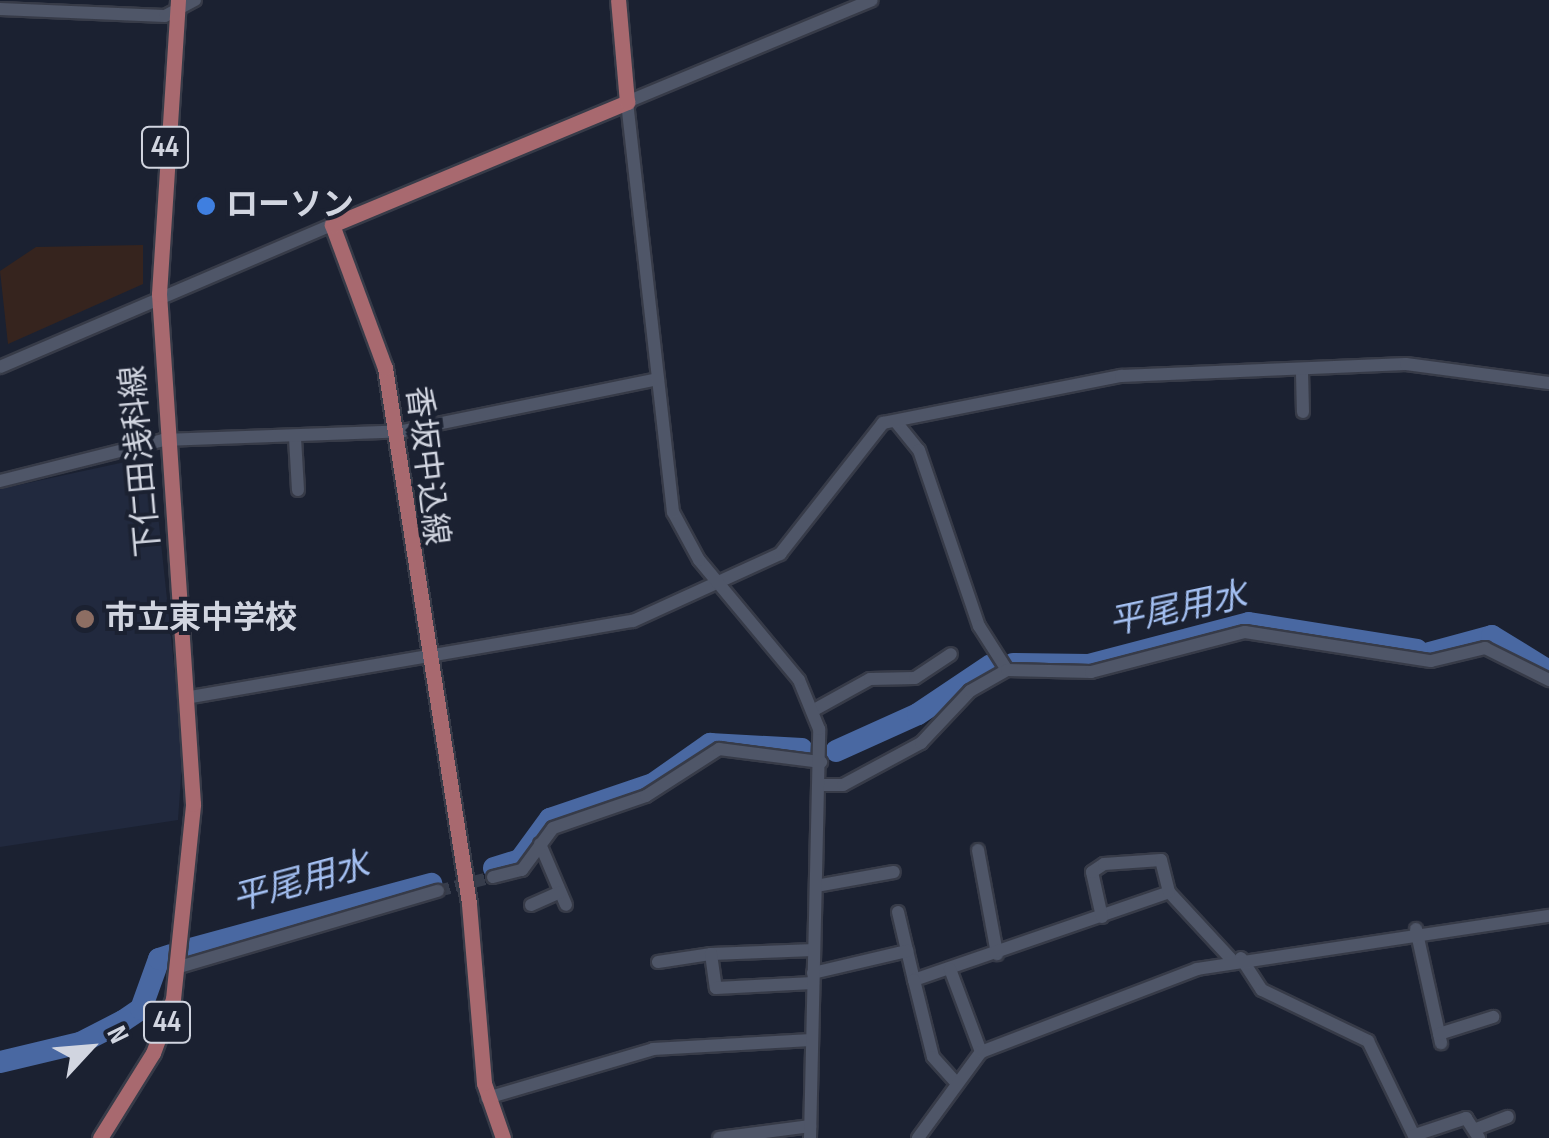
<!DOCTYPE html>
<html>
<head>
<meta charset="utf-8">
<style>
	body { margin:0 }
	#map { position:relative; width:1549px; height:1138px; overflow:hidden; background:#1b2131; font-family:"Sofia Sans Condensed","Noto Sans JP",sans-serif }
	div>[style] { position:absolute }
	.commercial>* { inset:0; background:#36241e }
	.built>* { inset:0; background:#21293e }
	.river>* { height:22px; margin:-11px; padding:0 11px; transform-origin:11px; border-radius:11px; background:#4968a2 }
	.minor-tunnel>* { height:12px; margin-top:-6px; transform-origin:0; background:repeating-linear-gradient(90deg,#363c4b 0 12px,transparent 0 18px) }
	.roads { filter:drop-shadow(2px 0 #373b48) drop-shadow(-2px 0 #373b48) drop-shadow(0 2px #373b48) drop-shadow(0 -2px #373b48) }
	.minor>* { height:12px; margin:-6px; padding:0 6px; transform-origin:6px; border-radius:6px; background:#4f5668 }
	.major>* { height:15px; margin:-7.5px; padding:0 7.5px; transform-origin:7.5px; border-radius:7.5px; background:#a8696f }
	.dots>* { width:28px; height:28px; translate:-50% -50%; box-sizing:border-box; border:5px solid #1b2131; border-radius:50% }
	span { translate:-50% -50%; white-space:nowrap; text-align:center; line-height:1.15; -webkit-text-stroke:8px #1b2131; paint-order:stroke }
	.shield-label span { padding:2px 8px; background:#1b2131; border:2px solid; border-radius:8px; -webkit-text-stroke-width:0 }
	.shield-label { font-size:30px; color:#d1d5e0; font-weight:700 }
	.poi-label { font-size:32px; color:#d1d5e0; font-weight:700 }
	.left { translate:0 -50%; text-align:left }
	.street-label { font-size:32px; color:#d1d5e0 }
	.water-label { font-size:35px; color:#a3bff1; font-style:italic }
	.north { position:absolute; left:40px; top:998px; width:100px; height:100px; -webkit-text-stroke:8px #1b2131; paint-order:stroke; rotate:64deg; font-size:28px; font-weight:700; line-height:40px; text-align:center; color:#d1d5e0 }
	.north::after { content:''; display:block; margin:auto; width:35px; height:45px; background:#d1d5e0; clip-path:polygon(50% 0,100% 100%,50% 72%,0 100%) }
</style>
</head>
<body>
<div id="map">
	<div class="commercial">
		<div style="clip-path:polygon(143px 245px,143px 284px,8px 344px,0 271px,36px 247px)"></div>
	</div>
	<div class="built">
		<div style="clip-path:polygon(139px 459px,153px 468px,183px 749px,178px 820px,0 847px,0 489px)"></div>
	</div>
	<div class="river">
		<div style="left:1429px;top:653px;width:65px;rotate:-15.1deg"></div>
		<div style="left:1492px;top:636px;width:67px;rotate:31.6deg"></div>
		<div style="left:1013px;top:664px;width:76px;rotate:0.8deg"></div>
		<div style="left:1089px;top:665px;width:165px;rotate:-14.7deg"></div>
		<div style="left:1249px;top:623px;width:170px;rotate:9.1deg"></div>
		<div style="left:836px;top:751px;width:90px;rotate:-24.3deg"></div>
		<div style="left:918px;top:714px;width:88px;rotate:-33.9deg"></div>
		<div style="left:494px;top:868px;width:27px;rotate:-17deg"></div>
		<div style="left:520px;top:860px;width:51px;rotate:-53.8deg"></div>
		<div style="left:550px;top:819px;width:109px;rotate:-18.8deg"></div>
		<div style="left:653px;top:784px;width:70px;rotate:-35.1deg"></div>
		<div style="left:710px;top:744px;width:92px;rotate:3.1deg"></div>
		<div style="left:190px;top:949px;width:250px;rotate:-15.1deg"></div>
		<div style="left:0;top:1062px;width:82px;rotate:-13.4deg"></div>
		<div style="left:80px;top:1043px;width:48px;rotate:-27.1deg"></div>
		<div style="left:123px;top:1021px;width:22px;rotate:-34deg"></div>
		<div style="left:141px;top:1009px;width:53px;rotate:-70.2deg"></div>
		<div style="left:159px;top:959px;width:13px;rotate:-18deg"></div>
	</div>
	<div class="minor-tunnel">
		<div style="left:438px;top:891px;width:57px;rotate:-14.3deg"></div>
	</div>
	<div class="roads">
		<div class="minor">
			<div style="left:0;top:9px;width:165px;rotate:2.4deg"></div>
			<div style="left:165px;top:16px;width:34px;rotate:-28deg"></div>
			<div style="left:0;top:367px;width:361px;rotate:-23.2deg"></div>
			<div style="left:1302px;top:372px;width:40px;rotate:88.6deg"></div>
			<div style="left:896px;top:422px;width:36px;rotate:51deg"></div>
			<div style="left:919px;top:450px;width:186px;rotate:71.2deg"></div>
			<div style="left:979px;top:626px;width:52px;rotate:57.5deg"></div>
			<div style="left:295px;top:438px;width:52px;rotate:86.7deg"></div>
			<div style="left:0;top:481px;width:168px;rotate:-14.1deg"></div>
			<div style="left:163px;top:440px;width:240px;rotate:-2.1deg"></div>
			<div style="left:403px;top:431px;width:260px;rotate:-11.5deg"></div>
			<div style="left:191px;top:697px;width:448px;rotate:-9.8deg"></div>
			<div style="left:633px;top:621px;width:162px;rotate:-24.5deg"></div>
			<div style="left:780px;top:554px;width:167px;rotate:-51.8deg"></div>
			<div style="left:883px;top:423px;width:243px;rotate:-11.2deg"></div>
			<div style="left:1121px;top:376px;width:285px;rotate:-2.4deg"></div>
			<div style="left:1406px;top:364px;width:144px;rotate:7.6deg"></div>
			<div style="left:814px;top:710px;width:64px;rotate:-29deg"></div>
			<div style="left:870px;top:679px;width:45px;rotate:-1.3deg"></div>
			<div style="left:915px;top:678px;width:43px;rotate:-33.7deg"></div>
			<div style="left:820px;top:785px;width:23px"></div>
			<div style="left:843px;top:785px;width:89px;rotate:-28.3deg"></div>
			<div style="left:921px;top:743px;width:71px;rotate:-46.7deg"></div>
			<div style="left:970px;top:691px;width:43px;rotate:-29.6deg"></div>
			<div style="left:1007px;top:670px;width:84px;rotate:1.4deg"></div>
			<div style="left:1091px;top:672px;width:159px;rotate:-14.6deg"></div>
			<div style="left:1245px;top:632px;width:188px;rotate:8.9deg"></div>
			<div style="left:1431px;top:661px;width:56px;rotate:-13.5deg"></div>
			<div style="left:1485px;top:648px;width:72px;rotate:26.6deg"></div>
			<div style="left:540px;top:844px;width:66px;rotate:66.9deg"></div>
			<div style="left:978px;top:850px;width:106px;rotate:79.6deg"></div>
			<div style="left:493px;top:877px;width:30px;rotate:-14deg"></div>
			<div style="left:522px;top:870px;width:52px;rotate:-53.6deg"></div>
			<div style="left:553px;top:828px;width:98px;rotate:-19deg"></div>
			<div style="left:646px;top:796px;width:87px;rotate:-32.8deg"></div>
			<div style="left:719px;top:749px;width:103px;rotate:7.3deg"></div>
			<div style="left:816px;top:886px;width:79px;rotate:-10.2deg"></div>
			<div style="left:531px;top:905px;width:32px;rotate:-24deg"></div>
			<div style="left:898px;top:912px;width:70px;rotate:76.8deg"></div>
			<div style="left:914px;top:980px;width:270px;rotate:-19deg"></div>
			<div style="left:1169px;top:892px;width:93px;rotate:47.2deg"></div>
			<div style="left:1102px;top:917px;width:46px;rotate:-102.5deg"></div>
			<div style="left:1092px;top:872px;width:14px;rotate:-34deg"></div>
			<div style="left:1104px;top:864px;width:57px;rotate:-4deg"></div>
			<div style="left:1161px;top:860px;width:33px;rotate:76deg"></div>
			<div style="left:1416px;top:929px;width:117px;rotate:77.6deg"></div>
			<div style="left:711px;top:954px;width:103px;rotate:-2.2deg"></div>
			<div style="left:1241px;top:958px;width:38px;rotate:57deg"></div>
			<div style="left:1262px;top:990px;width:118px;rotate:25.7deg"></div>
			<div style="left:1368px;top:1041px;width:108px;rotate:64.1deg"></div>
			<div style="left:658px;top:962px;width:54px;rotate:-8.6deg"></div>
			<div style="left:711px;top:954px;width:34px;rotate:82deg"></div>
			<div style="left:716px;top:988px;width:97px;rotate:-3deg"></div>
			<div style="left:179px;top:967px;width:270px;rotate:-16.4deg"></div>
			<div style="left:950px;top:969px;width:89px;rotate:69.5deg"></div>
			<div style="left:813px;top:973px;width:97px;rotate:-13.2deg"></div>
			<div style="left:914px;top:980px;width:79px;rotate:76.1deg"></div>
			<div style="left:933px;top:1057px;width:31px;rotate:48deg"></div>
			<div style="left:1439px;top:1034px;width:57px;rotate:-17.5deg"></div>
			<div style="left:487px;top:1098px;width:173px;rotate:-16.4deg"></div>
			<div style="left:653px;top:1049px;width:158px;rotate:-3.3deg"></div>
			<div style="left:1476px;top:1129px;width:34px;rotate:-21deg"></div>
			<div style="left:1415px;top:1135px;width:54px;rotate:-18.4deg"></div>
			<div style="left:1466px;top:1118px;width:24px;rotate:57deg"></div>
			<div style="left:719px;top:1138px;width:92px;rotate:-7.5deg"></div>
			<div style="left:810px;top:1138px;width:409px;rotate:-88.7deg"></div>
			<div style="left:819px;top:729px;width:53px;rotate:-112.2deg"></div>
			<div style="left:799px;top:680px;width:156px;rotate:-129.8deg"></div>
			<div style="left:699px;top:560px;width:55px;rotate:-118.4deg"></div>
			<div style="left:673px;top:512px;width:413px;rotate:-96.4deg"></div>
			<div style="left:627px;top:102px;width:265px;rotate:-22.6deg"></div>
			<div style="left:918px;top:1138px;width:107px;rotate:-53.8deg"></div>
			<div style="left:981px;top:1052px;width:231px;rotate:-21deg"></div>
			<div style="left:1197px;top:969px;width:356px;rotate:-8.6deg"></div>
		</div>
		<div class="major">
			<div style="left:100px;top:1138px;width:100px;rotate:-58.1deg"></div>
			<div style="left:153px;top:1053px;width:58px;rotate:-69.7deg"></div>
			<div style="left:173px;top:999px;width:196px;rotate:-84.1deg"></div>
			<div style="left:193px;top:804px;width:511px;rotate:-93.81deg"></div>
			<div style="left:159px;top:294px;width:295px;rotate:-86.3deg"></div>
			<div style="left:503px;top:1138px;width:58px;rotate:-109.1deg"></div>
			<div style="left:484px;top:1083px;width:181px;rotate:-94.8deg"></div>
			<div style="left:469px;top:903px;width:542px;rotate:-98.92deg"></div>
			<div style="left:385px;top:368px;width:153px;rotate:-110.3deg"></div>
			<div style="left:332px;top:225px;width:320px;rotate:-22.6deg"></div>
			<div style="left:627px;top:102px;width:102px;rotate:-95deg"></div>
		</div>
	</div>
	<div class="dots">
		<div style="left:206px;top:206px;background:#3f7fe0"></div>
		<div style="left:85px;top:619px;background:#8d6e63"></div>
	</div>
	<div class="shield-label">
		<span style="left:165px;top:147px">44</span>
		<span style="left:167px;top:1022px">44</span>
	</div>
	<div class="poi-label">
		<span class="left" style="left:226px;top:206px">ローソン</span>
		<span class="left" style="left:105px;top:619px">市立東中学校</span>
	</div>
	<div class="street-label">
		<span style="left:142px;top:461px;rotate:-95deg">下仁田浅科線</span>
		<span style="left:426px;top:466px;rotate:83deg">香坂中込線</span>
	</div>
	<div class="water-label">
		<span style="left:1178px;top:610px;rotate:-12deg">平尾用水</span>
		<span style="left:301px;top:883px;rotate:-15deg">平尾用水</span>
	</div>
	<div class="north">N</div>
</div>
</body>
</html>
